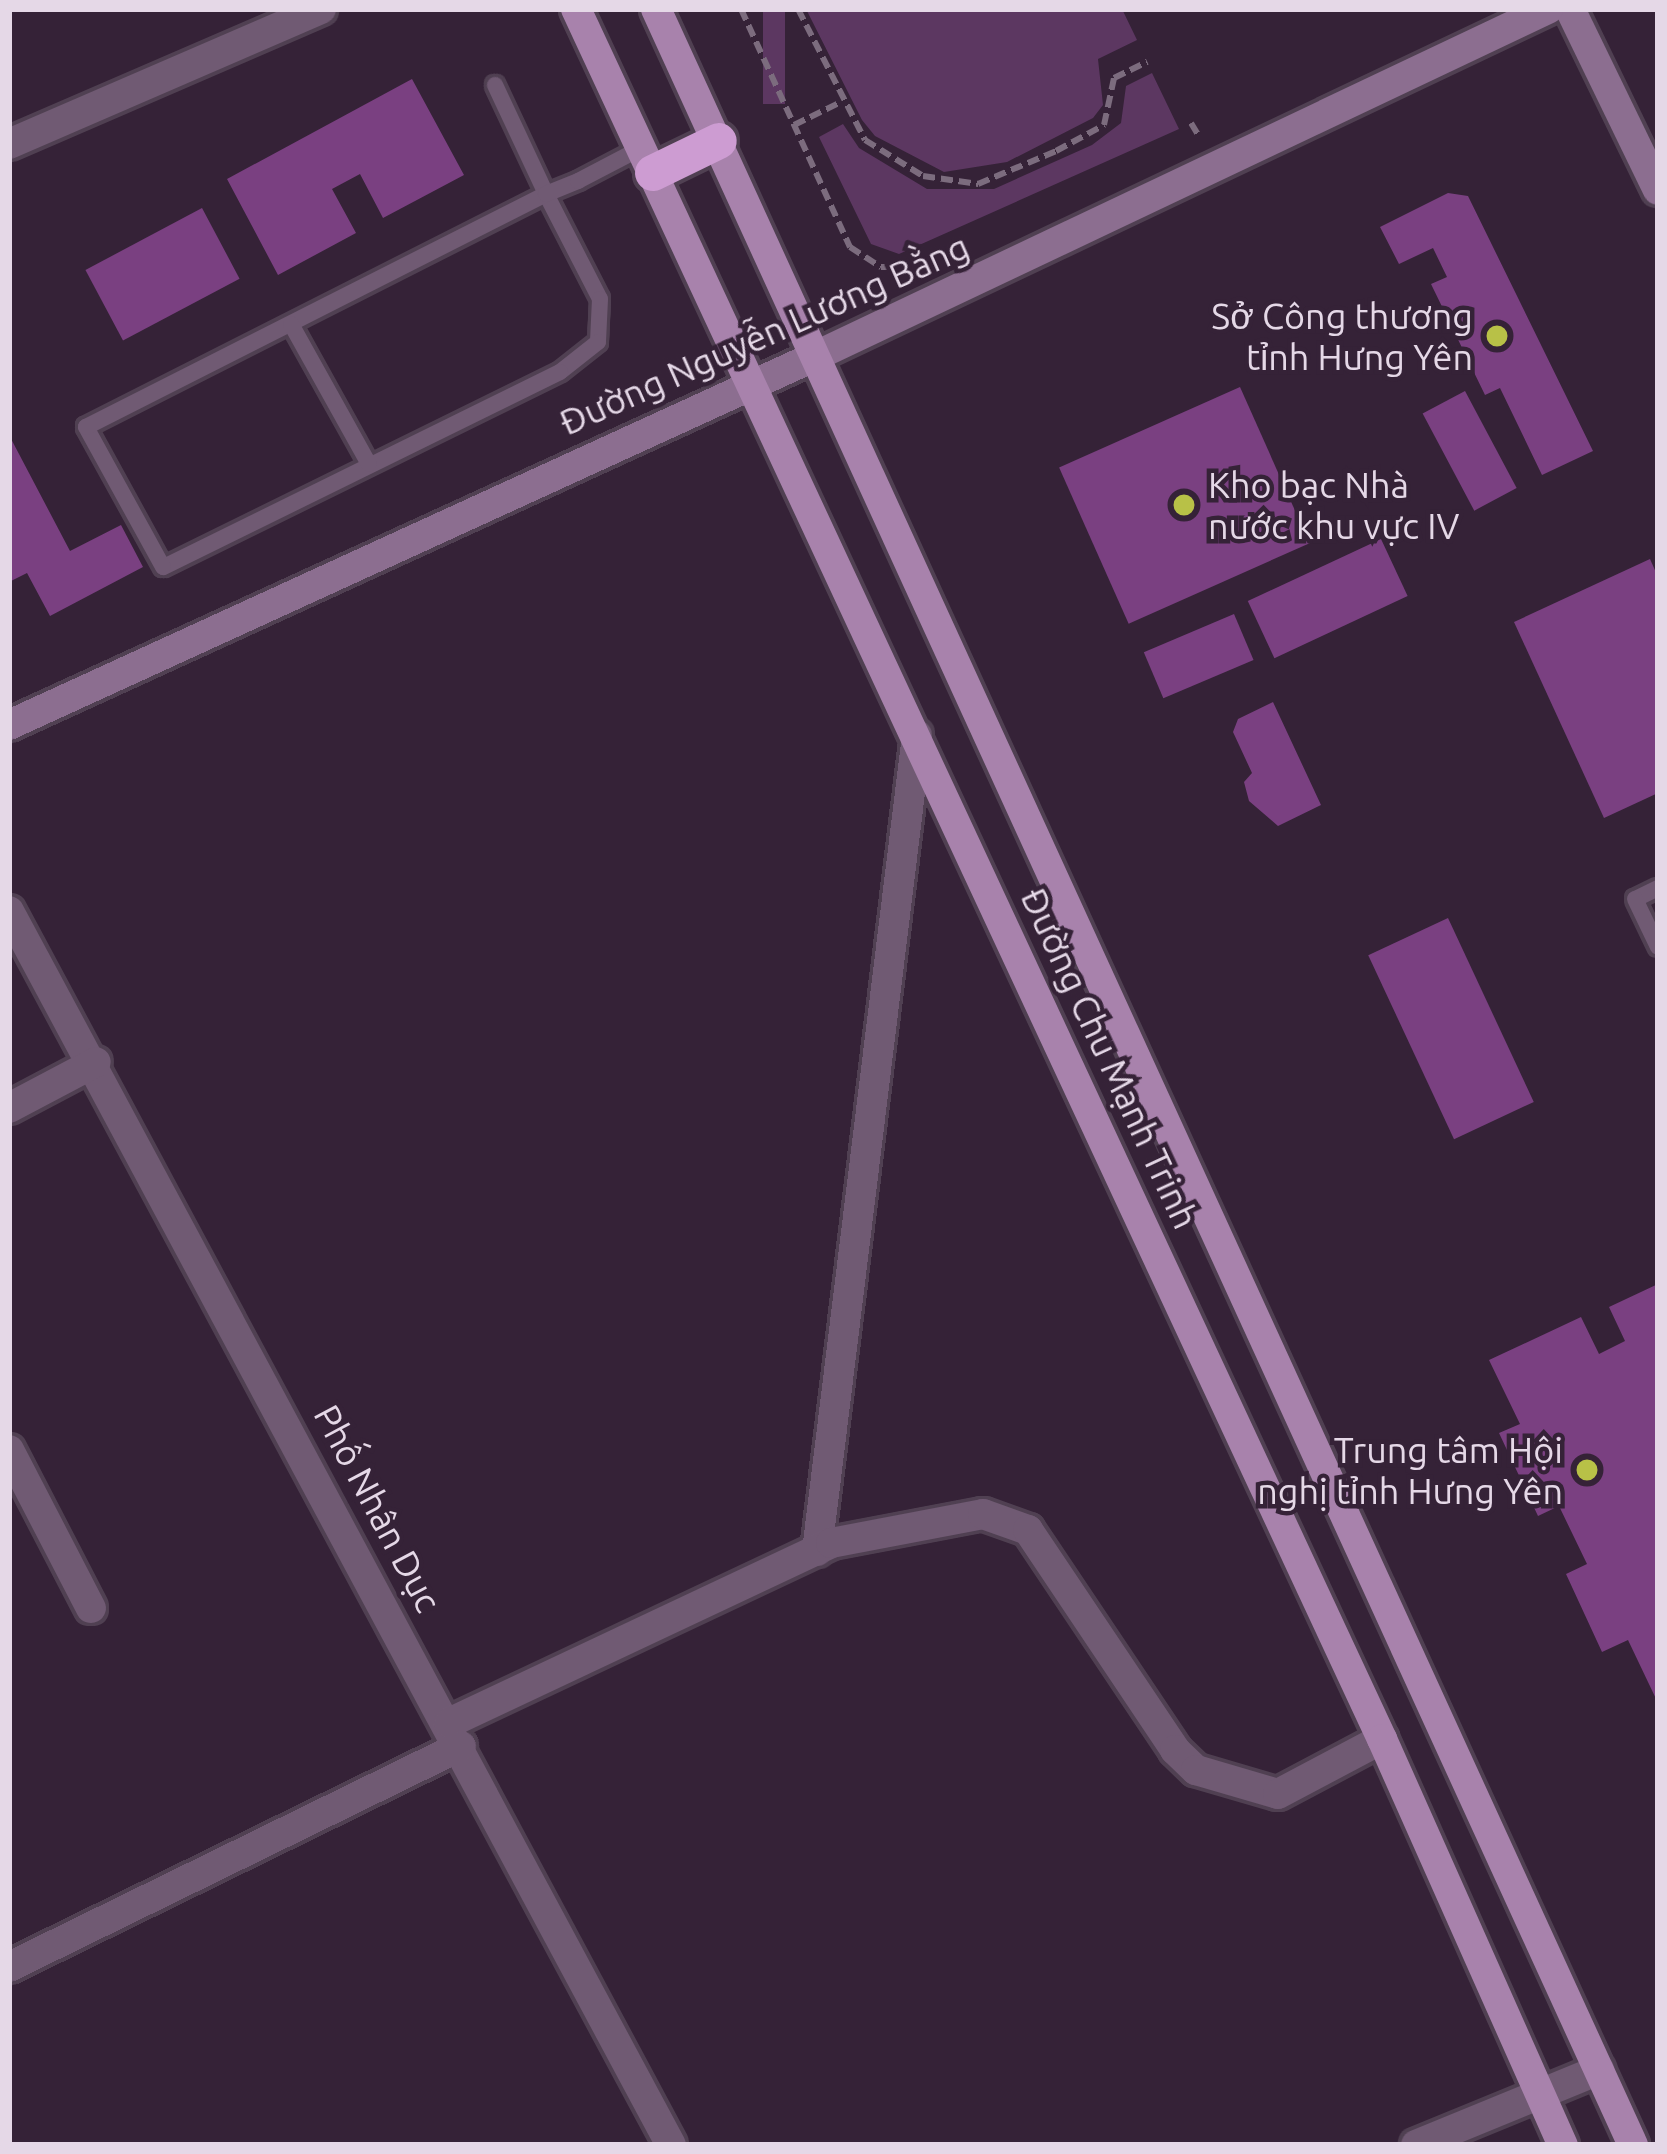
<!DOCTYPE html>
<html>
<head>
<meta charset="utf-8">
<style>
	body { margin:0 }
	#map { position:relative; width:1667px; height:2154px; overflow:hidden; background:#352237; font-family:Ubuntu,sans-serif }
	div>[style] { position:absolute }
	.green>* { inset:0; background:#5c3761; transform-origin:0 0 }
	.building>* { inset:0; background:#7a4081; transform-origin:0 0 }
	.path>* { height:6px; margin-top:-3px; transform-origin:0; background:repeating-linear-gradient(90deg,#7c6c7e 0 12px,transparent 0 18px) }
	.roads { filter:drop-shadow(3px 0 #504052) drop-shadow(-3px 0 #504052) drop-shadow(0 3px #504052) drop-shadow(0 -3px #504052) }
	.lane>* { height:16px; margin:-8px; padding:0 8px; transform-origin:8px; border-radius:8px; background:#705a73 }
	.street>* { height:30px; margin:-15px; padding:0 15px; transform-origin:15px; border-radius:15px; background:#705a73 }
	.secondary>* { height:30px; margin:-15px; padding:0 15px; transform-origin:15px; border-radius:15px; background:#8c6e90 }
	.primary>* { height:30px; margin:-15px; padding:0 15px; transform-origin:15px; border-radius:15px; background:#a882ac }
	.highway>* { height:36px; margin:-18px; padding:0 18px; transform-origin:18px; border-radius:18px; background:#cd9cd2 }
	.dots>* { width:33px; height:33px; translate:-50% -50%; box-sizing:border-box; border:6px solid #352237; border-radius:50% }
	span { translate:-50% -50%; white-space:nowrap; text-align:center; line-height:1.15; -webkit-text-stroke:9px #352237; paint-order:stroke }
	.poi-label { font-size:36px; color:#e5d8e7 }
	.right { translate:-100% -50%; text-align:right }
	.left { translate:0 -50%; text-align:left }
	.street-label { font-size:36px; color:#e5d8e7 }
	.frame { position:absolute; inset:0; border:12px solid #e5d8e7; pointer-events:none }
</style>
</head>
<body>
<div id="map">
	<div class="green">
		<div style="left:763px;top:9px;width:22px;height:95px"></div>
		<div style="clip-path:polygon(806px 9px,1122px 9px,1137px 40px,1098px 59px,1103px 105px,1093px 118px,1007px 162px,944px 172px,875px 136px,862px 120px)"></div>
		<div style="clip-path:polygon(1152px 73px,1179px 129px,899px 254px,871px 244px,819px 137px,843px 124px,859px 148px,927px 189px,994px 189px,1092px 145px,1121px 123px,1126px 86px)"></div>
	</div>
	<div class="building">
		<div style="clip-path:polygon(412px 79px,464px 175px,383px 218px,360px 174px,332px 189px,356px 233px,278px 275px,227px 179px)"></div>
		<div style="clip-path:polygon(1448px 193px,1468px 196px,1593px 451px,1542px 475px,1500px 388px,1485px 395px,1431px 284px,1447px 277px,1433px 248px,1399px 264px,1380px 227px)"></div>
		<div style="left:202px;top:208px;width:80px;height:132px;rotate:62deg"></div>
		<div style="left:1240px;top:387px;width:171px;height:198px;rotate:66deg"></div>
		<div style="left:1465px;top:391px;width:110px;height:48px;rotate:62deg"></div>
		<div style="clip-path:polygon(9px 435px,70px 551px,121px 525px,143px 567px,50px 616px,27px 573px,9px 582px)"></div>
		<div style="left:1381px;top:539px;width:63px;height:147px;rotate:65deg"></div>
		<div style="clip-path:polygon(1650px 559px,1658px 577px,1658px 793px,1604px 818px,1514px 622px)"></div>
		<div style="left:1234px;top:614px;width:50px;height:98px;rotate:67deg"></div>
		<div style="clip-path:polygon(1273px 702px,1321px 805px,1278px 826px,1249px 801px,1244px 782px,1252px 773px,1233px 732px,1238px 719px)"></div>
		<div style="left:1448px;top:918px;width:203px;height:88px;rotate:65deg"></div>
		<div style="clip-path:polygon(1658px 1284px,1658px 1703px,1628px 1640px,1602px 1652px,1566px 1574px,1587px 1564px,1559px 1506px,1538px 1516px,1499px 1433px,1520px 1424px,1489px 1360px,1581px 1317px,1599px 1354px,1625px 1341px,1609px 1307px)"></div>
	</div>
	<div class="path">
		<div style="left:741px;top:9px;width:262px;rotate:65.4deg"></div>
		<div style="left:850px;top:247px;width:37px;rotate:33deg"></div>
		<div style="left:881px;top:267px;width:39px"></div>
		<div style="left:798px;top:9px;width:147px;rotate:62.9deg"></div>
		<div style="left:865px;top:140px;width:68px;rotate:31.8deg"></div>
		<div style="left:923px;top:176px;width:56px;rotate:8.3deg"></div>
		<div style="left:978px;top:184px;width:85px;rotate:-22.9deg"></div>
		<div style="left:1056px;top:151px;width:55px;rotate:-28.4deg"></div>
		<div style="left:1104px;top:125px;width:48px;rotate:-78deg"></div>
		<div style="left:1114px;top:78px;width:37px;rotate:-26deg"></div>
		<div style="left:1191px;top:123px;width:17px;rotate:59deg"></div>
		<div style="left:794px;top:125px;width:52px;rotate:-26.1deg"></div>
	</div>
	<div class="roads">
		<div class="lane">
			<div style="left:495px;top:85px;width:120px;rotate:64.9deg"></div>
			<div style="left:546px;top:194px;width:118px;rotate:62.8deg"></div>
			<div style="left:600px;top:299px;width:43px;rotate:92.7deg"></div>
			<div style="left:598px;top:342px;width:48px;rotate:141.7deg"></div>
			<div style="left:560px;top:372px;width:442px;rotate:153.8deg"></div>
			<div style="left:163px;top:567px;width:160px;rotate:-118.8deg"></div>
			<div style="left:86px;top:427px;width:516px;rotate:-26.86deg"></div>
			<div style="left:546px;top:194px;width:35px;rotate:-22deg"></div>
			<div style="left:578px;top:181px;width:71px;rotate:-27.6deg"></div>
			<div style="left:291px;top:324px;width:160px;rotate:60.9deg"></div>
			<div style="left:1658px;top:888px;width:25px;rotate:154deg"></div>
			<div style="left:1635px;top:899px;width:53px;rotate:64.4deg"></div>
		</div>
		<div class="street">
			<div style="left:9px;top:144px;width:340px;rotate:-23.4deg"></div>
			<div style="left:9px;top:911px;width:1400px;rotate:61.79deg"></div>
			<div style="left:9px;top:1108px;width:98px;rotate:-27.9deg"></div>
			<div style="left:9px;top:1450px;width:178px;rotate:62.6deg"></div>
			<div style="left:817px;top:1551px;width:822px;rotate:-83.01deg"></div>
			<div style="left:449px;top:1723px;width:422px;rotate:-25.2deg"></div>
			<div style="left:831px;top:1543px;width:155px;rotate:-10.8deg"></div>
			<div style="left:983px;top:1514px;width:48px;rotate:19.6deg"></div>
			<div style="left:1028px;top:1530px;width:265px;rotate:56.2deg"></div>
			<div style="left:1175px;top:1750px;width:29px;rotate:44deg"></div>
			<div style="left:1196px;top:1770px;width:85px;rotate:16.3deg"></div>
			<div style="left:1278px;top:1794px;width:118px;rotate:-27.9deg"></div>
			<div style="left:9px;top:1967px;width:503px;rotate:-26.06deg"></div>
			<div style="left:1416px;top:2145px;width:198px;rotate:-22.3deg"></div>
		</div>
		<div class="secondary">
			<div style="left:1570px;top:9px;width:201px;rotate:64.1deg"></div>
			<div style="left:9px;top:725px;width:892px;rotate:-24.58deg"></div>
			<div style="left:820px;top:354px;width:806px;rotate:-25.36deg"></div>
		</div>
		<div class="primary">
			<div style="left:576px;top:9px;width:1909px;rotate:65.02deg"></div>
			<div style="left:1382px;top:1739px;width:445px;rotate:66deg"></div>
			<div style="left:656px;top:9px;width:2349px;rotate:65.42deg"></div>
		</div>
		<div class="highway">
			<div style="left:653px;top:173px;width:73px;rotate:-25.9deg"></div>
		</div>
	</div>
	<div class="dots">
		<div style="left:1497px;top:336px;background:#b8c147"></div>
		<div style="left:1184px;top:505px;background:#b8c147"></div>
		<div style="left:1587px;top:1470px;background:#b8c147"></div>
	</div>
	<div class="poi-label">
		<span class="right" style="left:1473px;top:336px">Sở Công thương<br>tỉnh Hưng Yên</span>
		<span class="left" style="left:1208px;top:505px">Kho bạc Nhà<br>nước khu vực IV</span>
		<span class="right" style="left:1563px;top:1470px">Trung tâm Hội<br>nghị tỉnh Hưng Yên</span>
	</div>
	<div class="street-label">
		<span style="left:764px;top:334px;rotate:-24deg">Đường Nguyễn Lương Bằng</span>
		<span style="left:1110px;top:1058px;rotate:65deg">Đường Chu Mạnh Trinh</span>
		<span style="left:378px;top:1508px;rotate:62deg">Phố Nhân Dục</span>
	</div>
	<div class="frame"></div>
</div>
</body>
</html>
